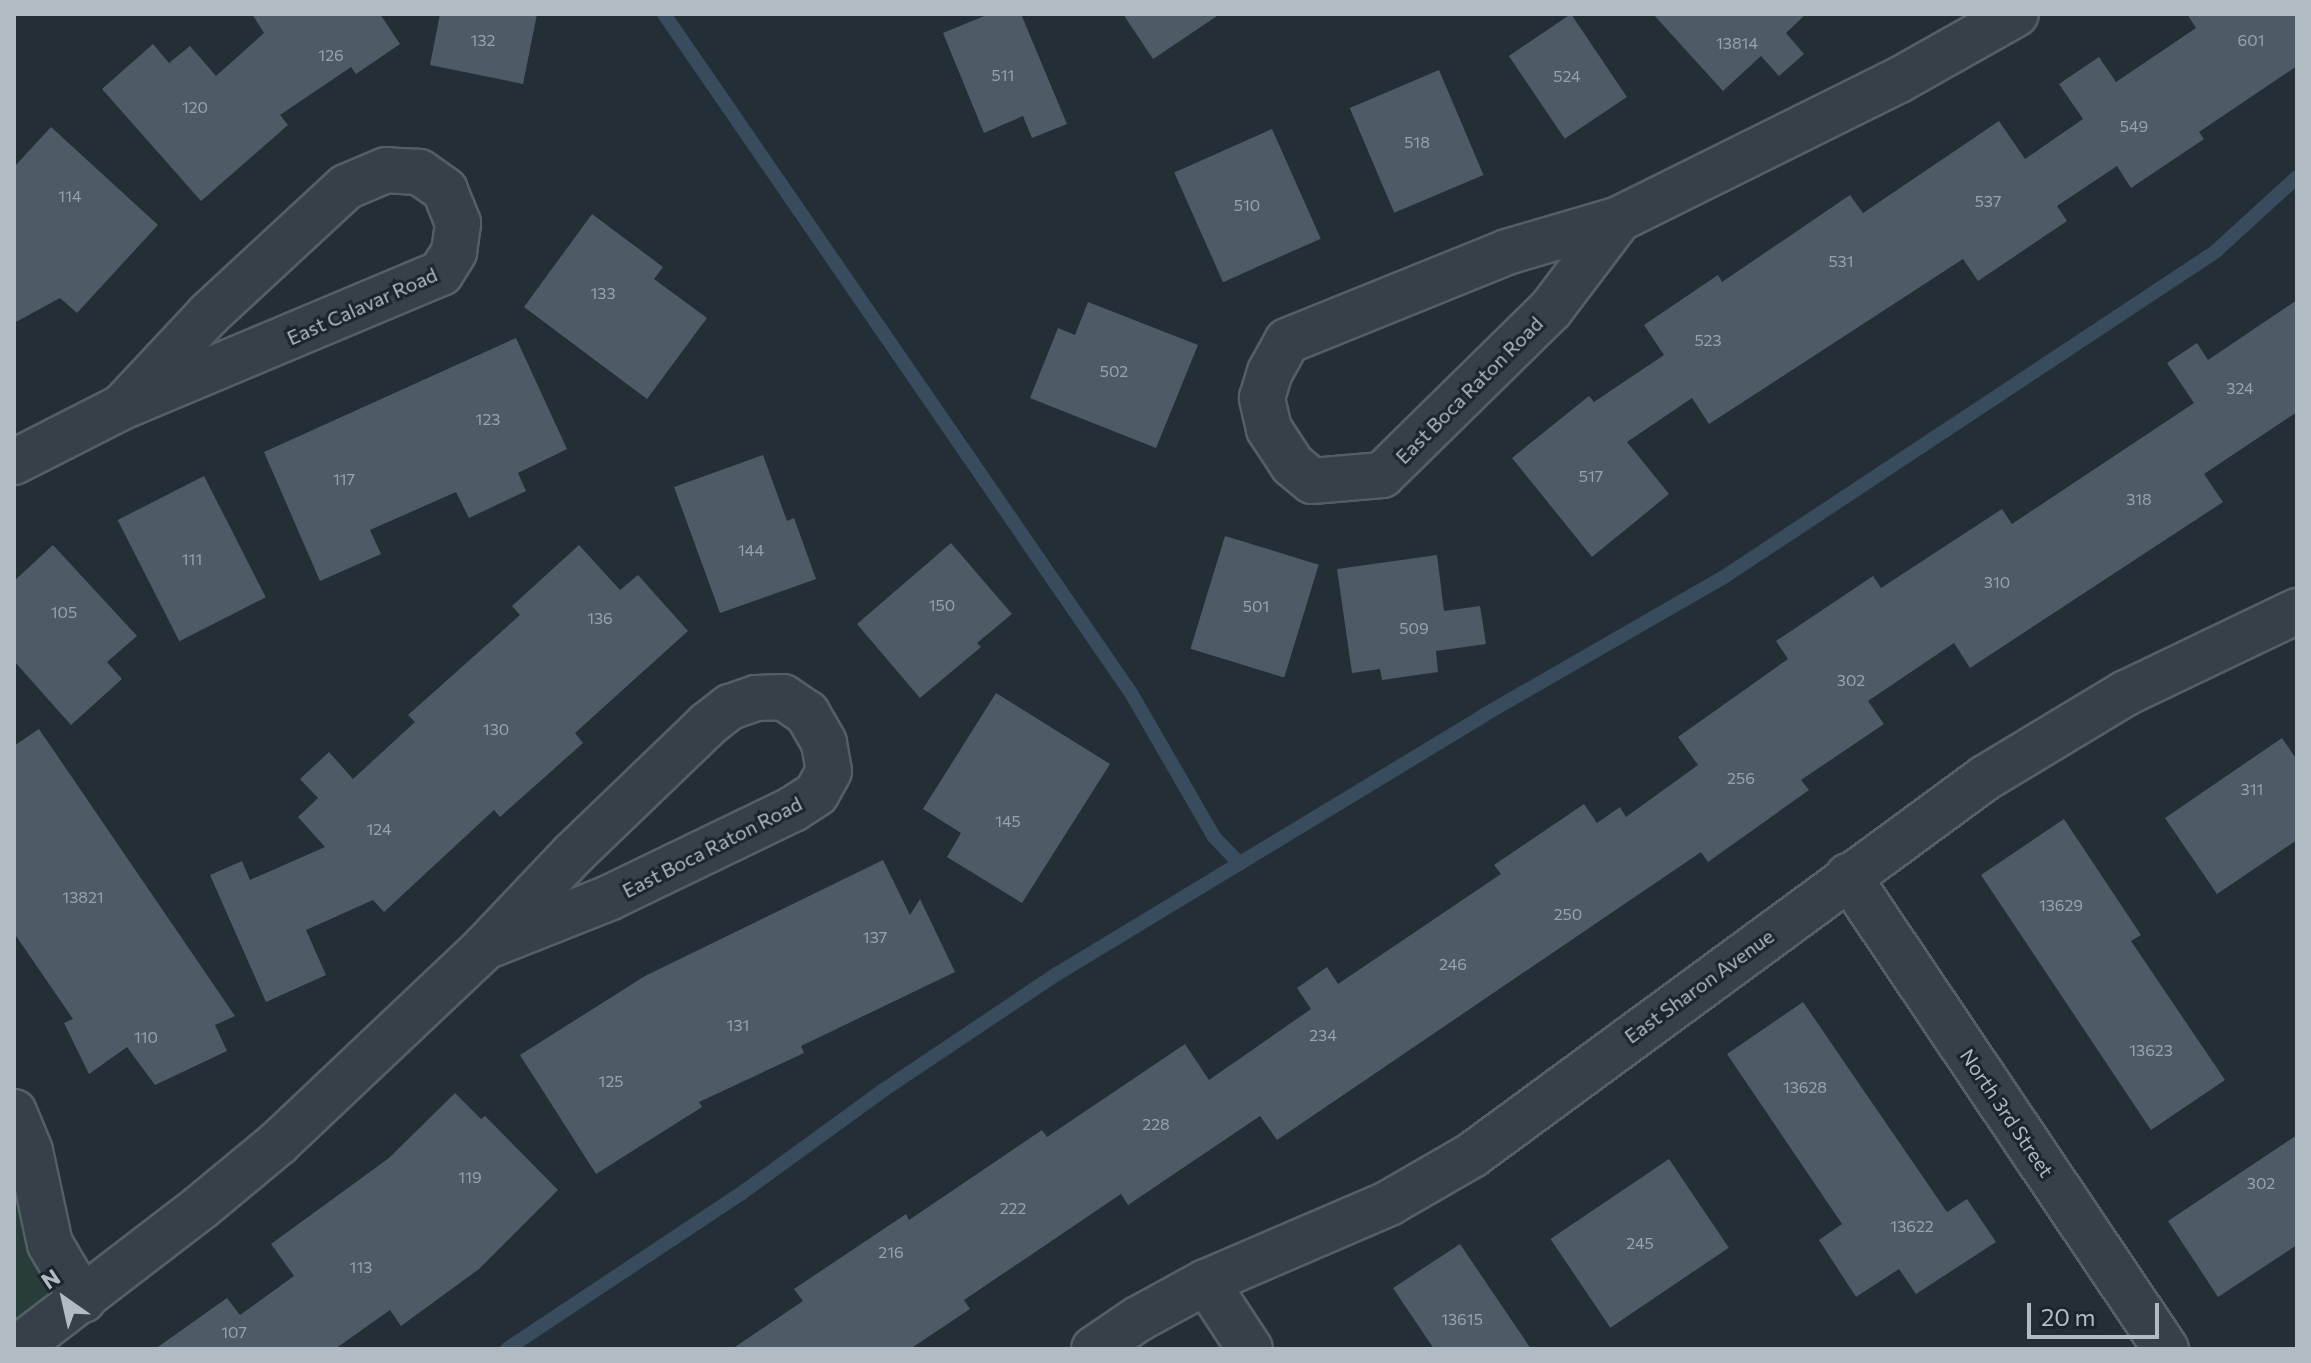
<!DOCTYPE html>
<html>
<head>
<meta charset="utf-8">
<style>
	body { margin:0 }
	#map { position:relative; width:2311px; height:1363px; overflow:hidden; background:#232e37; font-family:Commissioner,sans-serif }
	div>[style] { position:absolute }
	.green>* { inset:0; background:#283c3a }
	.stream>* { height:14px; margin:-7px; padding:0 7px; transform-origin:7px; border-radius:7px; background:#384c5d }
	.building>* { inset:0; background:#4e5a66; transform-origin:0 0 }
	.roads { filter:drop-shadow(2px 0 #545e65) drop-shadow(-2px 0 #545e65) drop-shadow(0 2px #545e65) drop-shadow(0 -2px #545e65) }
	.minor>* { height:44px; margin:-22px; padding:0 22px; transform-origin:22px; border-radius:22px; background:#364048 }
	span { translate:-50% -50%; white-space:nowrap; text-align:center; line-height:1.15; -webkit-text-stroke:6px #1c252c; paint-order:stroke }
	.number-label { font-size:16px; color:#98a3ac }
	.number-label span { -webkit-text-stroke-width:0 }
	.street-label { font-size:20px; color:#b1bbc4 }
	.frame { position:absolute; inset:0; border:16px solid #b1bbc4; pointer-events:none }
	.north { position:absolute; left:24px; top:1259px; width:80px; height:80px; -webkit-text-stroke:6px #1c252c; paint-order:stroke; rotate:326deg; font-size:22px; font-weight:700; line-height:32px; text-align:center; color:#b1bbc4 }
	.north::after { content:''; display:block; margin:auto; width:28px; height:36px; background:#b1bbc4; clip-path:polygon(50% 0,100% 100%,50% 72%,0 100%) }
	.scale { position:absolute; left:2027px; top:1303px; width:132px; height:36px; box-sizing:border-box; border:4px solid #b1bbc4; border-top:0; padding-left:10px; font-size:24px; line-height:28px; white-space:nowrap; color:#b1bbc4; -webkit-text-stroke:6px #1c252c; paint-order:stroke }
</style>
</head>
<body>
<div id="map">
	<div class="green">
		<div style="clip-path:polygon(14px 1112px,83px 1300px,14px 1349px)"></div>
	</div>
	<div class="stream">
		<div style="left:664px;top:14px;width:824px;rotate:55.48deg"></div>
		<div style="left:1131px;top:693px;width:166px;rotate:60deg"></div>
		<div style="left:1214px;top:837px;width:37px;rotate:46deg"></div>
		<div style="left:507px;top:1349px;width:278px;rotate:-33.6deg"></div>
		<div style="left:739px;top:1195px;width:177px;rotate:-36deg"></div>
		<div style="left:882px;top:1091px;width:211px;rotate:-33.8deg"></div>
		<div style="left:1057px;top:974px;width:499px;rotate:-31.2deg"></div>
		<div style="left:1484px;top:715px;width:280px;rotate:-29.9deg"></div>
		<div style="left:1727px;top:575px;width:585px;rotate:-33.5deg"></div>
		<div style="left:2215px;top:252px;width:111px;rotate:-42.4deg"></div>
	</div>
	<div class="building">
		<div style="clip-path:polygon(252px 14px,380px 14px,400px 44px,356px 74px,351px 67px,280px 115px,288px 125px,201px 201px,102px 89px,153px 44px,169px 63px,190px 46px,216px 76px,264px 33px)"></div>
		<div style="clip-path:polygon(440px 14px,537px 14px,523px 84px,430px 65px)"></div>
		<div style="clip-path:polygon(989px 14px,1021px 14px,1067px 124px,1032px 138px,1023px 116px,984px 133px,943px 33px)"></div>
		<div style="clip-path:polygon(1123px 14px,1220px 14px,1153px 59px)"></div>
		<div style="left:1571px;top:14px;width:100px;height:75px;rotate:56deg"></div>
		<div style="clip-path:polygon(1653px 14px,1806px 14px,1786px 33px,1804px 54px,1779px 76px,1761px 56px,1723px 91px)"></div>
		<div style="clip-path:polygon(2187px 14px,2297px 14px,2297px 66px,2199px 132px,2204px 139px,2131px 188px,2117px 166px,2057px 206px,2067px 221px,1978px 281px,1963px 259px,1709px 424px,1692px 398px,1627px 442px,1669px 494px,1592px 557px,1512px 458px,1589px 396px,1594px 402px,1664px 355px,1644px 325px,1718px 275px,1722px 282px,1850px 195px,1863px 213px,1999px 121px,2025px 159px,2083px 119px,2059px 84px,2099px 57px,2116px 82px,2196px 28px)"></div>
		<div style="left:1439px;top:70px;width:114px;height:97px;rotate:67deg"></div>
		<div style="clip-path:polygon(51px 127px,158px 225px,77px 313px,60px 298px,14px 323px,14px 167px)"></div>
		<div style="left:1272px;top:129px;width:120px;height:107px;rotate:66deg"></div>
		<div style="clip-path:polygon(592px 214px,663px 267px,654px 279px,707px 318px,647px 399px,524px 307px)"></div>
		<div style="clip-path:polygon(2297px 300px,2297px 412px,2204px 474px,2223px 502px,1970px 668px,1954px 643px,1868px 701px,1884px 724px,1801px 780px,1809px 790px,1708px 862px,1701px 852px,1277px 1140px,1260px 1116px,1128px 1205px,1121px 1194px,964px 1300px,970px 1309px,910px 1349px,732px 1349px,803px 1301px,794px 1289px,906px 1214px,909px 1220px,1042px 1130px,1047px 1137px,1185px 1044px,1209px 1080px,1311px 1009px,1297px 988px,1327px 967px,1338px 984px,1501px 874px,1494px 865px,1584px 804px,1597px 823px,1620px 807px,1626px 817px,1698px 765px,1678px 737px,1788px 659px,1776px 641px,1873px 576px,1881px 588px,2002px 509px,2012px 524px,2194px 403px,2167px 363px,2197px 343px,2208px 360px)"></div>
		<div style="clip-path:polygon(1088px 302px,1198px 345px,1156px 448px,1030px 398px,1058px 328px,1075px 335px)"></div>
		<div style="clip-path:polygon(516px 338px,567px 449px,518px 473px,526px 491px,469px 518px,456px 492px,370px 530px,381px 554px,320px 581px,264px 452px)"></div>
		<div style="clip-path:polygon(763px 455px,787px 521px,794px 518px,816px 579px,720px 613px,674px 487px)"></div>
		<div style="left:204px;top:476px;width:136px;height:97px;rotate:63deg"></div>
		<div style="left:1225px;top:536px;width:98px;height:118px;rotate:17deg"></div>
		<div style="clip-path:polygon(951px 543px,1012px 614px,977px 643px,981px 647px,920px 698px,857px 624px)"></div>
		<div style="clip-path:polygon(53px 545px,137px 636px,107px 662px,122px 679px,71px 725px,14px 661px,14px 581px)"></div>
		<div style="clip-path:polygon(579px 545px,620px 590px,638px 575px,688px 631px,575px 733px,583px 743px,500px 817px,494px 810px,384px 912px,373px 900px,306px 930px,326px 975px,266px 1002px,210px 875px,242px 861px,250px 880px,325px 847px,298px 817px,318px 798px,300px 779px,329px 752px,353px 779px,415px 722px,408px 715px,520px 615px,512px 606px)"></div>
		<div style="clip-path:polygon(1437px 555px,1444px 611px,1480px 606px,1486px 644px,1436px 651px,1438px 672px,1382px 680px,1380px 669px,1352px 673px,1337px 569px)"></div>
		<div style="clip-path:polygon(996px 693px,1110px 764px,1022px 903px,947px 857px,961px 833px,923px 809px)"></div>
		<div style="clip-path:polygon(39px 729px,235px 1016px,215px 1025px,227px 1051px,155px 1085px,127px 1047px,89px 1074px,64px 1023px,73px 1019px,14px 933px,14px 746px)"></div>
		<div style="clip-path:polygon(2282px 738px,2297px 760px,2297px 840px,2217px 894px,2165px 818px)"></div>
		<div style="clip-path:polygon(2064px 819px,2141px 935px,2131px 941px,2225px 1080px,2151px 1130px,1981px 875px)"></div>
		<div style="clip-path:polygon(883px 860px,910px 915px,920px 899px,955px 972px,801px 1046px,804px 1053px,699px 1102px,702px 1107px,596px 1174px,520px 1055px,645px 976px)"></div>
		<div style="clip-path:polygon(1803px 1002px,1947px 1212px,1967px 1199px,1996px 1242px,1916px 1294px,1899px 1269px,1856px 1297px,1819px 1240px,1842px 1224px,1727px 1054px)"></div>
		<div style="clip-path:polygon(455px 1093px,481px 1119px,485px 1116px,558px 1190px,479px 1269px,401px 1326px,390px 1310px,335px 1349px,155px 1349px,227px 1298px,240px 1315px,294px 1276px,271px 1244px,389px 1158px)"></div>
		<div style="clip-path:polygon(2297px 1135px,2297px 1245px,2218px 1297px,2168px 1221px)"></div>
		<div style="left:1669px;top:1159px;width:107px;height:143px;rotate:56deg"></div>
		<div style="clip-path:polygon(1460px 1244px,1531px 1349px,1434px 1349px,1393px 1288px)"></div>
	</div>
	<div class="roads">
		<div class="minor">
			<div style="left:1619px;top:219px;width:113px;rotate:127.1deg"></div>
			<div style="left:1551px;top:309px;width:237px;rotate:135.5deg"></div>
			<div style="left:1382px;top:475px;width:70px;rotate:175.1deg"></div>
			<div style="left:1312px;top:481px;width:26px;rotate:-140deg"></div>
			<div style="left:1292px;top:464px;width:42px;rotate:-123.3deg"></div>
			<div style="left:1269px;top:429px;width:32px;rotate:-103deg"></div>
			<div style="left:1262px;top:398px;width:27px;rotate:-73deg"></div>
			<div style="left:1270px;top:372px;width:35px;rotate:-61deg"></div>
			<div style="left:1287px;top:341px;width:237px;rotate:-22deg"></div>
			<div style="left:1507px;top:252px;width:117px;rotate:-16.4deg"></div>
			<div style="left:1619px;top:219px;width:313px;rotate:-26.4deg"></div>
			<div style="left:1899px;top:80px;width:134px;rotate:-29.4deg"></div>
			<div style="left:14px;top:462px;width:121px;rotate:-27deg"></div>
			<div style="left:122px;top:407px;width:346px;rotate:-22.8deg"></div>
			<div style="left:441px;top:273px;width:25px;rotate:-58deg"></div>
			<div style="left:454px;top:252px;width:29px;rotate:-82deg"></div>
			<div style="left:458px;top:223px;width:35px;rotate:-112deg"></div>
			<div style="left:445px;top:190px;width:32px;rotate:-145deg"></div>
			<div style="left:419px;top:172px;width:33px;rotate:-177deg"></div>
			<div style="left:386px;top:170px;width:43px;rotate:157deg"></div>
			<div style="left:346px;top:187px;width:188px;rotate:137.2deg"></div>
			<div style="left:208px;top:315px;width:126px;rotate:133.1deg"></div>
			<div style="left:1848px;top:876px;width:570px;rotate:56.09deg"></div>
			<div style="left:14px;top:1112px;width:42px;rotate:67.7deg"></div>
			<div style="left:30px;top:1151px;width:95px;rotate:77.9deg"></div>
			<div style="left:50px;top:1244px;width:65px;rotate:59.5deg"></div>
			<div style="left:1206px;top:1282px;width:80px;rotate:56.7deg"></div>
			<div style="left:16px;top:1349px;width:233px;rotate:-37.5deg"></div>
			<div style="left:201px;top:1207px;width:100px;rotate:-39.7deg"></div>
			<div style="left:278px;top:1143px;width:285px;rotate:-43.4deg"></div>
			<div style="left:485px;top:947px;width:128px;rotate:-46.6deg"></div>
			<div style="left:573px;top:854px;width:187px;rotate:-43.9deg"></div>
			<div style="left:708px;top:724px;width:28px;rotate:-38deg"></div>
			<div style="left:730px;top:707px;width:28px;rotate:-19deg"></div>
			<div style="left:756px;top:698px;width:27px;rotate:-2deg"></div>
			<div style="left:783px;top:697px;width:29px;rotate:34deg"></div>
			<div style="left:807px;top:713px;width:34px;rotate:60deg"></div>
			<div style="left:824px;top:743px;width:28px;rotate:80deg"></div>
			<div style="left:829px;top:771px;width:26px;rotate:119deg"></div>
			<div style="left:816px;top:794px;width:27px;rotate:147deg"></div>
			<div style="left:793px;top:809px;width:204px;rotate:154.2deg"></div>
			<div style="left:609px;top:898px;width:133px;rotate:158.4deg"></div>
			<div style="left:1094px;top:1349px;width:53px;rotate:-34.3deg"></div>
			<div style="left:1138px;top:1319px;width:77px;rotate:-28.6deg"></div>
			<div style="left:1206px;top:1282px;width:199px;rotate:-23.3deg"></div>
			<div style="left:1389px;top:1203px;width:96px;rotate:-30deg"></div>
			<div style="left:1472px;top:1155px;width:637px;rotate:-36.31deg"></div>
			<div style="left:1985px;top:778px;width:165px;rotate:-31.1deg"></div>
			<div style="left:2126px;top:693px;width:190px;rotate:-25.6deg"></div>
		</div>
	</div>
	<div class="number-label">
		<span style="left:483px;top:40px">132</span>
		<span style="left:2251px;top:40px">601</span>
		<span style="left:1737px;top:43px">13814</span>
		<span style="left:331px;top:55px">126</span>
		<span style="left:1003px;top:75px">511</span>
		<span style="left:1567px;top:76px">524</span>
		<span style="left:195px;top:107px">120</span>
		<span style="left:2134px;top:126px">549</span>
		<span style="left:1417px;top:142px">518</span>
		<span style="left:70px;top:196px">114</span>
		<span style="left:1988px;top:201px">537</span>
		<span style="left:1247px;top:205px">510</span>
		<span style="left:1841px;top:261px">531</span>
		<span style="left:603px;top:293px">133</span>
		<span style="left:1708px;top:340px">523</span>
		<span style="left:1114px;top:371px">502</span>
		<span style="left:2240px;top:388px">324</span>
		<span style="left:488px;top:419px">123</span>
		<span style="left:1591px;top:476px">517</span>
		<span style="left:344px;top:479px">117</span>
		<span style="left:2139px;top:499px">318</span>
		<span style="left:751px;top:550px">144</span>
		<span style="left:192px;top:559px">111</span>
		<span style="left:1997px;top:582px">310</span>
		<span style="left:942px;top:605px">150</span>
		<span style="left:1256px;top:606px">501</span>
		<span style="left:64px;top:612px">105</span>
		<span style="left:600px;top:618px">136</span>
		<span style="left:1414px;top:628px">509</span>
		<span style="left:1851px;top:680px">302</span>
		<span style="left:496px;top:729px">130</span>
		<span style="left:1741px;top:778px">256</span>
		<span style="left:2252px;top:789px">311</span>
		<span style="left:1008px;top:821px">145</span>
		<span style="left:379px;top:829px">124</span>
		<span style="left:83px;top:897px">13821</span>
		<span style="left:2061px;top:905px">13629</span>
		<span style="left:1568px;top:914px">250</span>
		<span style="left:875px;top:937px">137</span>
		<span style="left:1453px;top:964px">246</span>
		<span style="left:738px;top:1025px">131</span>
		<span style="left:1323px;top:1035px">234</span>
		<span style="left:146px;top:1037px">110</span>
		<span style="left:2151px;top:1050px">13623</span>
		<span style="left:611px;top:1081px">125</span>
		<span style="left:1805px;top:1087px">13628</span>
		<span style="left:1156px;top:1124px">228</span>
		<span style="left:470px;top:1177px">119</span>
		<span style="left:2261px;top:1183px">302</span>
		<span style="left:1013px;top:1208px">222</span>
		<span style="left:1912px;top:1226px">13622</span>
		<span style="left:1640px;top:1243px">245</span>
		<span style="left:891px;top:1252px">216</span>
		<span style="left:361px;top:1267px">113</span>
		<span style="left:1462px;top:1319px">13615</span>
		<span style="left:234px;top:1332px">107</span>
	</div>
	<div class="street-label">
		<span style="left:362px;top:306px;rotate:-24deg">East Calavar Road</span>
		<span style="left:1469px;top:390px;rotate:-45deg">East Boca Raton Road</span>
		<span style="left:712px;top:847px;rotate:-27deg">East Boca Raton Road</span>
		<span style="left:1699px;top:986px;rotate:-36deg">East Sharon Avenue</span>
		<span style="left:2007px;top:1113px;rotate:56deg">North 3rd Street</span>
	</div>
	<div class="frame"></div>
	<div class="north">N</div>
	<div class="scale">20 m</div>
</div>
</body>
</html>
